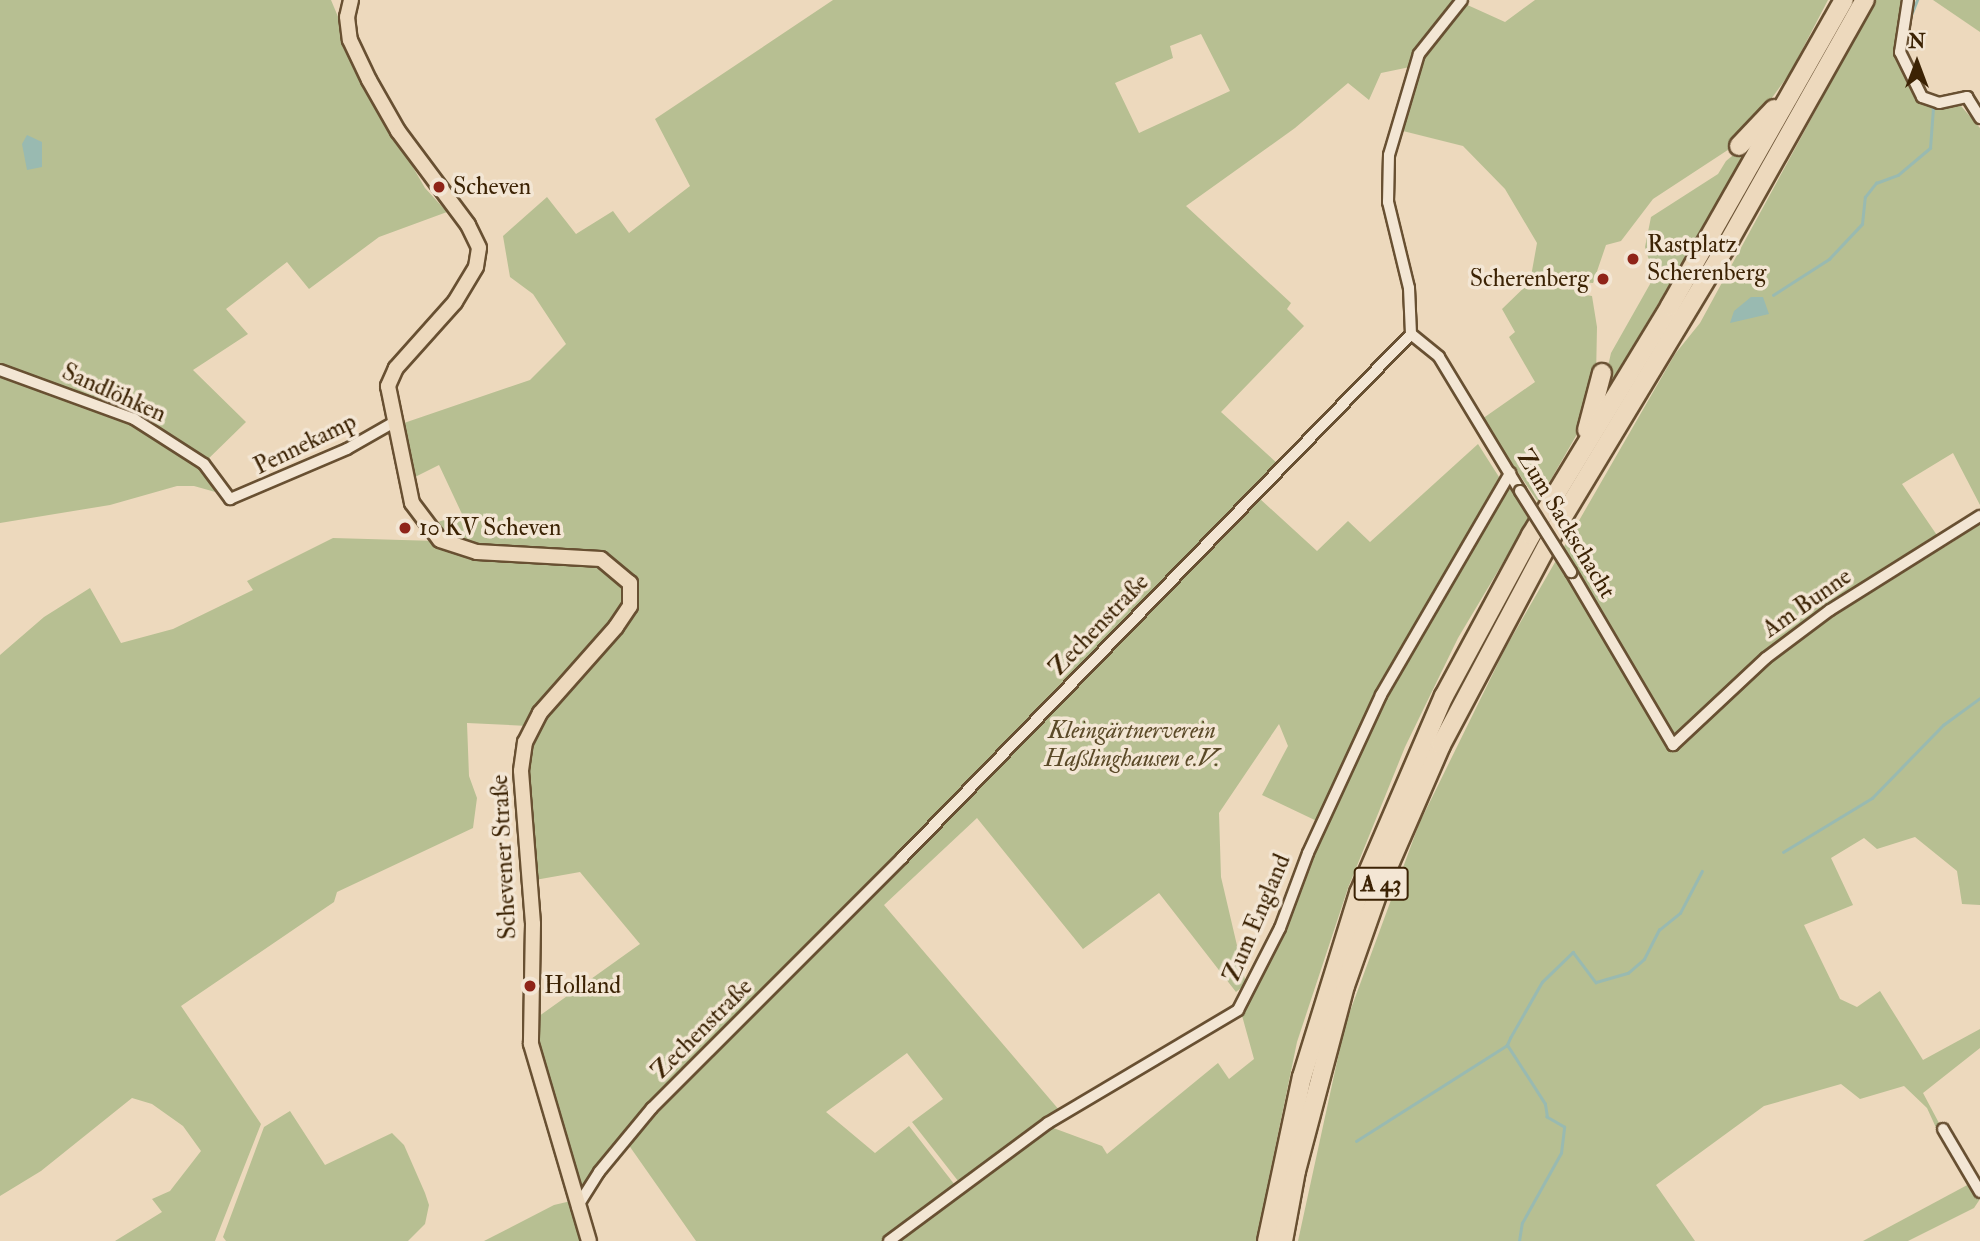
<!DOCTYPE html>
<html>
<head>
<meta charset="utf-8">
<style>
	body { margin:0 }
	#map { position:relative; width:1980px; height:1241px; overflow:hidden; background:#edd9bd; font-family:"IM FELL Double Pica",serif }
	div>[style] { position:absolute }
	.green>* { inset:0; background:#b7bf92 }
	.water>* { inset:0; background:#99bab1 }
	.stream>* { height:2.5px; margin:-1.25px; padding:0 1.25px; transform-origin:1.25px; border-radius:1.25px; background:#99bab1 }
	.roads { filter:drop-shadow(2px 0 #685032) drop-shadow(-2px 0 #685032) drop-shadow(0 2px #685032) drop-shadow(0 -2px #685032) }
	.minor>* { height:10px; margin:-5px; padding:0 5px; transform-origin:5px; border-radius:5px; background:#f3e6d4 }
	.major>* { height:14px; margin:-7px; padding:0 7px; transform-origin:7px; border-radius:7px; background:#edd9bd }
	.highway>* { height:18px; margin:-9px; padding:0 9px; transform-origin:9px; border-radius:9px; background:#edd9bd }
	.bridges { filter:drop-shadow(2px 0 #685032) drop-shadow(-2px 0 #685032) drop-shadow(0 2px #685032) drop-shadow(0 -2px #685032) }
	.minor-bridge>* { height:10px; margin:-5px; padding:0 5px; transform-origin:5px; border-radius:5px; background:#f3e6d4 }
	.dots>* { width:19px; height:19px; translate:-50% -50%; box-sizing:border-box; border:4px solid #f3e6d4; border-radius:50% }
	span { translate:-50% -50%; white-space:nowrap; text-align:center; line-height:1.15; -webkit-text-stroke:7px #f3e6d4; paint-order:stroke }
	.shield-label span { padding:2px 5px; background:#f3e6d4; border:2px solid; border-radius:5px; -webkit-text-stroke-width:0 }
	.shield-label { font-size:23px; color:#3c2304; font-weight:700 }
	.poi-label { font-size:24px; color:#3c2304 }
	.left { translate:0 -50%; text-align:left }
	.right { translate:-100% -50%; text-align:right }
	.street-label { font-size:24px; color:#3c2304 }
	.park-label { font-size:24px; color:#5b4a28; font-style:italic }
	.north { position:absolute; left:1882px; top:28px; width:70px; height:70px; -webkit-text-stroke:5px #f3e6d4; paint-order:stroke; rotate:0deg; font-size:19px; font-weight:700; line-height:28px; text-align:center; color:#3c2304 }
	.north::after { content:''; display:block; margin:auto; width:24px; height:32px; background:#3c2304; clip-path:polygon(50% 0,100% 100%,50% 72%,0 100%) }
</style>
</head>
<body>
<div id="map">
	<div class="green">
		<div style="clip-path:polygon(0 0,331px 0,370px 93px,425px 188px,447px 212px,379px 237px,309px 289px,287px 262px,226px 309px,248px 334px,193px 370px,246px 422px,202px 465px,226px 495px,194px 486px,177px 486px,110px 505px,0 523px)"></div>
		<div style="clip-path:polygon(evenodd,833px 0,1458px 0,1410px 67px,1381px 73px,1369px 100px,1348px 83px,1295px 128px,1186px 206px,1291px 303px,1287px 309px,1304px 326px,1221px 412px,1278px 464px,955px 794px,959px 798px,1259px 498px,1317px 551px,1348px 521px,1370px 542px,1478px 444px,1499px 477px,1470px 538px,1509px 484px,1529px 519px,1458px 638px,1405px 747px,1348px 888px,1297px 1042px,1256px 1241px,896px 1241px,1048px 1126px,1102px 1146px,1107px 1154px,1218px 1063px,1229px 1079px,1254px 1059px,1241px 1012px,1270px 957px,1321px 823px,1262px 795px,1288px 746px,1279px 724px,1219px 813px,1221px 877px,1246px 984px,1236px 992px,1159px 893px,1083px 949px,977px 818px,884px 905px,1060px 1111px,962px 1186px,912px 1122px,943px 1099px,907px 1053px,826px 1112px,875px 1153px,909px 1126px,958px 1189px,882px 1241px,696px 1241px,628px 1144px,674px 1096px,663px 1091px,579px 1194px,536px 1046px,535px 1019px,640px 944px,580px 872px,535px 880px,526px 809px,528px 741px,544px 714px,632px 607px,618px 566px,477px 548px,442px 536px,429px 525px,462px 514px,439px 465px,411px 479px,404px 423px,530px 380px,566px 344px,533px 294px,510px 277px,503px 236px,547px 197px,576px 234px,613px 211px,629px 233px,690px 186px,655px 119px,833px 0,1201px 34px,1230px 91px,1139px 133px,1115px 83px,1173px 58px,1170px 46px,1201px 34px)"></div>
		<div style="clip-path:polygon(1535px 0,1828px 0,1790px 73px,1740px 142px,1653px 199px,1621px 241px,1606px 245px,1593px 283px,1580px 282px,1579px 294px,1592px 296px,1597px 327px,1596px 378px,1580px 429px,1538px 502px,1482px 419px,1535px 382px,1509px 337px,1515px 332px,1502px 309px,1530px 282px,1537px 243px,1505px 189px,1463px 146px,1399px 130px,1421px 56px,1463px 3px,1505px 22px)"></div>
		<div style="clip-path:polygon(1876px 0,1913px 0,1908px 7px,1897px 52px,1920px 98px,1955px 99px,1980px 128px,1980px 505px,1953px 453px,1902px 484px,1945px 547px,1980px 524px,1980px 905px,1962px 904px,1957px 871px,1915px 837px,1877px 849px,1864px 838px,1831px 858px,1853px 905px,1804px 925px,1840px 999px,1857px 1007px,1880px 991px,1923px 1060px,1980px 1029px,1980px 1048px,1923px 1093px,1939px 1123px,1938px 1132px,1927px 1108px,1904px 1086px,1860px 1099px,1841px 1084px,1764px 1106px,1656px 1185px,1695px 1241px,1298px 1241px,1345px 1025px,1419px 824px,1505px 649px,1675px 354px,1700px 323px)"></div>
		<div style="clip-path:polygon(1933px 0,1980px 0,1980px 32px)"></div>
		<div style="clip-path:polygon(1760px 133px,1600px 401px,1611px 353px,1654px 277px,1645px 247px,1651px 217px,1718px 174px,1726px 161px)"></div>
		<div style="clip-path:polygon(333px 538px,437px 541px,600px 562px,623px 578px,628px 605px,528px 726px,467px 723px,469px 776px,477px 798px,473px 828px,337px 892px,334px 902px,181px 1006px,261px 1124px,215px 1241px,115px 1241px,162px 1212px,152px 1199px,170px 1191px,201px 1151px,183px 1126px,152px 1104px,132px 1098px,41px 1171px,0 1196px,0 655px,44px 617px,90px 588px,121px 643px,173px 629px,253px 590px,247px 581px)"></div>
		<div style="clip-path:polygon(290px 1111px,325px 1165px,392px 1133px,404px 1145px,425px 1193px,429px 1205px,425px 1224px,408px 1241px,226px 1241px,223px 1237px,264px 1127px)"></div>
		<div style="clip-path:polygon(1971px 1183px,1980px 1199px,1974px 1208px,1908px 1241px,1863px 1241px)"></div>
		<div style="clip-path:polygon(571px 1201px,582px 1241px,484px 1241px,554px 1205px)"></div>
	</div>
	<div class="water">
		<div style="clip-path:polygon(27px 135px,42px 142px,42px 167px,27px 170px,22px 144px)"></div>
		<div style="clip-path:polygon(1751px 297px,1763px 297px,1769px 314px,1730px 323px,1734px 311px)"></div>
	</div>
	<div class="stream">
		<div style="left:1911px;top:15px;width:16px;rotate:-68deg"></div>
		<div style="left:1773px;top:295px;width:67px;rotate:-32.7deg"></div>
		<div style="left:1829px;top:259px;width:48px;rotate:-46.7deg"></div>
		<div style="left:1862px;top:224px;width:27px;rotate:-84deg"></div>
		<div style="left:1865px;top:197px;width:18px;rotate:-52deg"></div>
		<div style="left:1876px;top:183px;width:23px;rotate:-20deg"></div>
		<div style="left:1898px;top:175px;width:42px;rotate:-40.2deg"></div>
		<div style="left:1930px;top:148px;width:40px;rotate:-85.7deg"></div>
		<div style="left:1933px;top:108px;width:8px;rotate:-150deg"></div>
		<div style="left:1783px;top:852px;width:104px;rotate:-31.2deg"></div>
		<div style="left:1872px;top:798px;width:102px;rotate:-45.8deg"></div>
		<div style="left:1943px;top:725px;width:46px;rotate:-36.1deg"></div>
		<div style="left:1356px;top:1141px;width:179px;rotate:-32.4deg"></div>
		<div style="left:1519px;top:1241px;width:18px;rotate:-81deg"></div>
		<div style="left:1522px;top:1223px;width:80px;rotate:-60.9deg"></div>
		<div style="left:1561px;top:1153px;width:26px;rotate:-83deg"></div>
		<div style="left:1564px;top:1127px;width:20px;rotate:-150deg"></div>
		<div style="left:1547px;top:1117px;width:13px;rotate:-99deg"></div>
		<div style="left:1545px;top:1104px;width:70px;rotate:-122.8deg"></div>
		<div style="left:1507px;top:1045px;width:8px;rotate:-67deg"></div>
		<div style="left:1510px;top:1038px;width:64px;rotate:-60.3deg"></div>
		<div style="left:1542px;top:982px;width:43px;rotate:-44.1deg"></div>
		<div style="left:1573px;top:952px;width:38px;rotate:53deg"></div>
		<div style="left:1596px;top:982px;width:33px;rotate:-16deg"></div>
		<div style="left:1628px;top:973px;width:21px;rotate:-41deg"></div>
		<div style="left:1644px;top:959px;width:33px;rotate:-63deg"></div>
		<div style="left:1659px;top:930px;width:27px;rotate:-39deg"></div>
		<div style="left:1680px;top:913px;width:47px;rotate:-62.4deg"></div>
	</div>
	<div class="roads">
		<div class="minor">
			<div style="left:1908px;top:0;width:53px;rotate:98.7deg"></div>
			<div style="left:1900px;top:52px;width:50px;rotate:63.9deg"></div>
			<div style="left:1922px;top:97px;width:18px;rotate:19deg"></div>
			<div style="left:1939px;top:103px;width:29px;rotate:-12deg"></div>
			<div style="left:1967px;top:97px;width:25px;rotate:58deg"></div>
			<div style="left:1411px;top:334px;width:36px;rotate:39deg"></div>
			<div style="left:1439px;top:357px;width:157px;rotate:58.8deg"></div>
			<div style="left:0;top:370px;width:143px;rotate:20.1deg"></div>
			<div style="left:134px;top:419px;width:83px;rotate:32.7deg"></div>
			<div style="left:204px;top:464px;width:44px;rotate:53.4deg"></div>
			<div style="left:230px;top:499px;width:127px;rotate:-23.1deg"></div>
			<div style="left:347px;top:449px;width:56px;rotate:-29.7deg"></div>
			<div style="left:1571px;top:572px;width:201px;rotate:59.5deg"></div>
			<div style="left:1673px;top:745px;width:127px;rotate:-43.1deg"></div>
			<div style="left:1766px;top:658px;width:80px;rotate:-36.9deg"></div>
			<div style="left:1830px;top:610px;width:177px;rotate:-32.1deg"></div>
			<div style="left:1943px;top:1129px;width:73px;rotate:59.6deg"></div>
			<div style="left:577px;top:1207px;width:41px;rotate:-57.8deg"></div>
			<div style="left:599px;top:1172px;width:83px;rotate:-50.4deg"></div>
			<div style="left:652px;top:1108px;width:354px;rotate:-45deg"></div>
			<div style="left:902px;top:858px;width:731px;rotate:-45.83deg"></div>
			<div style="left:1411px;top:334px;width:46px;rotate:-92.5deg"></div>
			<div style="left:1409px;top:288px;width:89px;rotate:-103.7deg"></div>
			<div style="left:1388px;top:202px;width:47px;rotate:-88.8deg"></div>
			<div style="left:1389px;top:155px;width:105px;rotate:-73.5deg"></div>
			<div style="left:1419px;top:54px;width:69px;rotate:-51.5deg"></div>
			<div style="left:889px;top:1241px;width:198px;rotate:-36.6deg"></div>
			<div style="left:1048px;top:1123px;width:221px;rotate:-30.7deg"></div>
			<div style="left:1238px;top:1010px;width:92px;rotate:-62.9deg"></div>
			<div style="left:1280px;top:928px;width:80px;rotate:-69.5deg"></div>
			<div style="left:1308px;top:853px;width:174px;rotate:-65.2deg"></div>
			<div style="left:1381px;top:695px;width:257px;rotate:-59.8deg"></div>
		</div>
		<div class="major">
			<div style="left:351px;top:0;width:17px;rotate:103deg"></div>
			<div style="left:347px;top:17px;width:23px;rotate:83deg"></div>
			<div style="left:350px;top:40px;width:44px;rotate:64.6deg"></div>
			<div style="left:369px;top:80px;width:59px;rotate:60.4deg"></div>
			<div style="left:398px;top:131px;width:117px;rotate:53.3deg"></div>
			<div style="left:468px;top:225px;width:25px;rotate:64deg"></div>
			<div style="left:479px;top:248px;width:19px;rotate:99deg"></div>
			<div style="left:476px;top:267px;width:41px;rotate:121deg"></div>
			<div style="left:455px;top:302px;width:89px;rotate:131.8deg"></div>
			<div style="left:396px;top:368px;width:20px;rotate:114deg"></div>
			<div style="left:388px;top:386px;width:119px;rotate:78.4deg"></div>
			<div style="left:412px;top:503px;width:46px;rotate:52.9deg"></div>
			<div style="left:440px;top:540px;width:39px;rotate:18deg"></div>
			<div style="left:477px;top:552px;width:124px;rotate:3.2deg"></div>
			<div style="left:601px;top:559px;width:38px;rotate:40deg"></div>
			<div style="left:630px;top:583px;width:23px;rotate:90deg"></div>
			<div style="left:630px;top:606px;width:25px;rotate:124deg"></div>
			<div style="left:616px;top:627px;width:115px;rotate:131.5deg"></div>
			<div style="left:540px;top:713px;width:33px;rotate:117deg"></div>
			<div style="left:525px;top:742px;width:29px;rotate:98deg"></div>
			<div style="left:521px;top:771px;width:153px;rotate:85.5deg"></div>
			<div style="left:533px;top:924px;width:120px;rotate:91deg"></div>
			<div style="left:531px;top:1044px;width:205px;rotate:73.6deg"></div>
		</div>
		<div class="highway">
			<div style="left:1739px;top:146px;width:51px;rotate:-46.6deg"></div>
			<div style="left:1587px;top:430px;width:59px;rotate:-75.3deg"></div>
			<div style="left:1267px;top:1241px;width:168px;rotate:-78deg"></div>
			<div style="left:1302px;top:1077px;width:193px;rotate:-72.8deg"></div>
			<div style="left:1359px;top:893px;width:215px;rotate:-66.7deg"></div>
			<div style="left:1444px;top:696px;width:183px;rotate:-61.6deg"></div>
			<div style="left:1531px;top:535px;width:268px;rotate:-58.7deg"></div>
			<div style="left:1670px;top:306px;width:352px;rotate:-60.4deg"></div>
			<div style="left:1283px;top:1241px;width:71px;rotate:-79.5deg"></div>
			<div style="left:1296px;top:1171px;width:191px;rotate:-75.2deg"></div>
			<div style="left:1345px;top:986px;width:111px;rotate:-70.6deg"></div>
			<div style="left:1382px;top:881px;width:148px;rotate:-66.5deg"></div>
			<div style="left:1441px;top:745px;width:249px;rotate:-62deg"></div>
			<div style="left:1558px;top:525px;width:323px;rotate:-58.9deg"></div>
			<div style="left:1725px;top:248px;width:285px;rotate:-60.6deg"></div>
		</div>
	</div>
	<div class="bridges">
		<div class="minor-bridge">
			<div style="left:1520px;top:491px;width:96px;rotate:57.8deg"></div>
		</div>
	</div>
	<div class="dots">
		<div style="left:439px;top:187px;background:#8f2418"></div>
		<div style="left:1633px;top:259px;background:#8f2418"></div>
		<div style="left:1603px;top:279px;background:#8f2418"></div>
		<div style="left:405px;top:528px;background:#8f2418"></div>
		<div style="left:530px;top:986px;background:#8f2418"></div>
	</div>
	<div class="shield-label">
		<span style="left:1381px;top:884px">A 43</span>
	</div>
	<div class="poi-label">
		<span class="left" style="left:453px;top:187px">Scheven</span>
		<span class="left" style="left:1647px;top:259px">Rastplatz<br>Scherenberg</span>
		<span class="right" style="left:1589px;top:279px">Scherenberg</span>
		<span class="left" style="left:419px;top:528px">10 KV Scheven</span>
		<span class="left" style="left:544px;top:986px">Holland</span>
	</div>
	<div class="street-label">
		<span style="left:114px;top:393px;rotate:24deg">Sandlöhken</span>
		<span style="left:305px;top:444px;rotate:-26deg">Pennekamp</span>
		<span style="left:1566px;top:524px;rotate:59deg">Zum Sackschacht</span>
		<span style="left:1807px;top:603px;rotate:-35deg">Am Bunne</span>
		<span style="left:1099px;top:625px;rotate:-46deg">Zechenstraße</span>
		<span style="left:504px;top:857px;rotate:-93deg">Schevener Straße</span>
		<span style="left:1257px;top:918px;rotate:-67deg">Zum England</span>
		<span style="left:702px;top:1029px;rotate:-45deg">Zechenstraße</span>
	</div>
	<div class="park-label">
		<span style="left:1132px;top:745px">Kleingärtnerverein<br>Haßlinghausen e.V.</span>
	</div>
	<div class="north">N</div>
</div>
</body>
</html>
